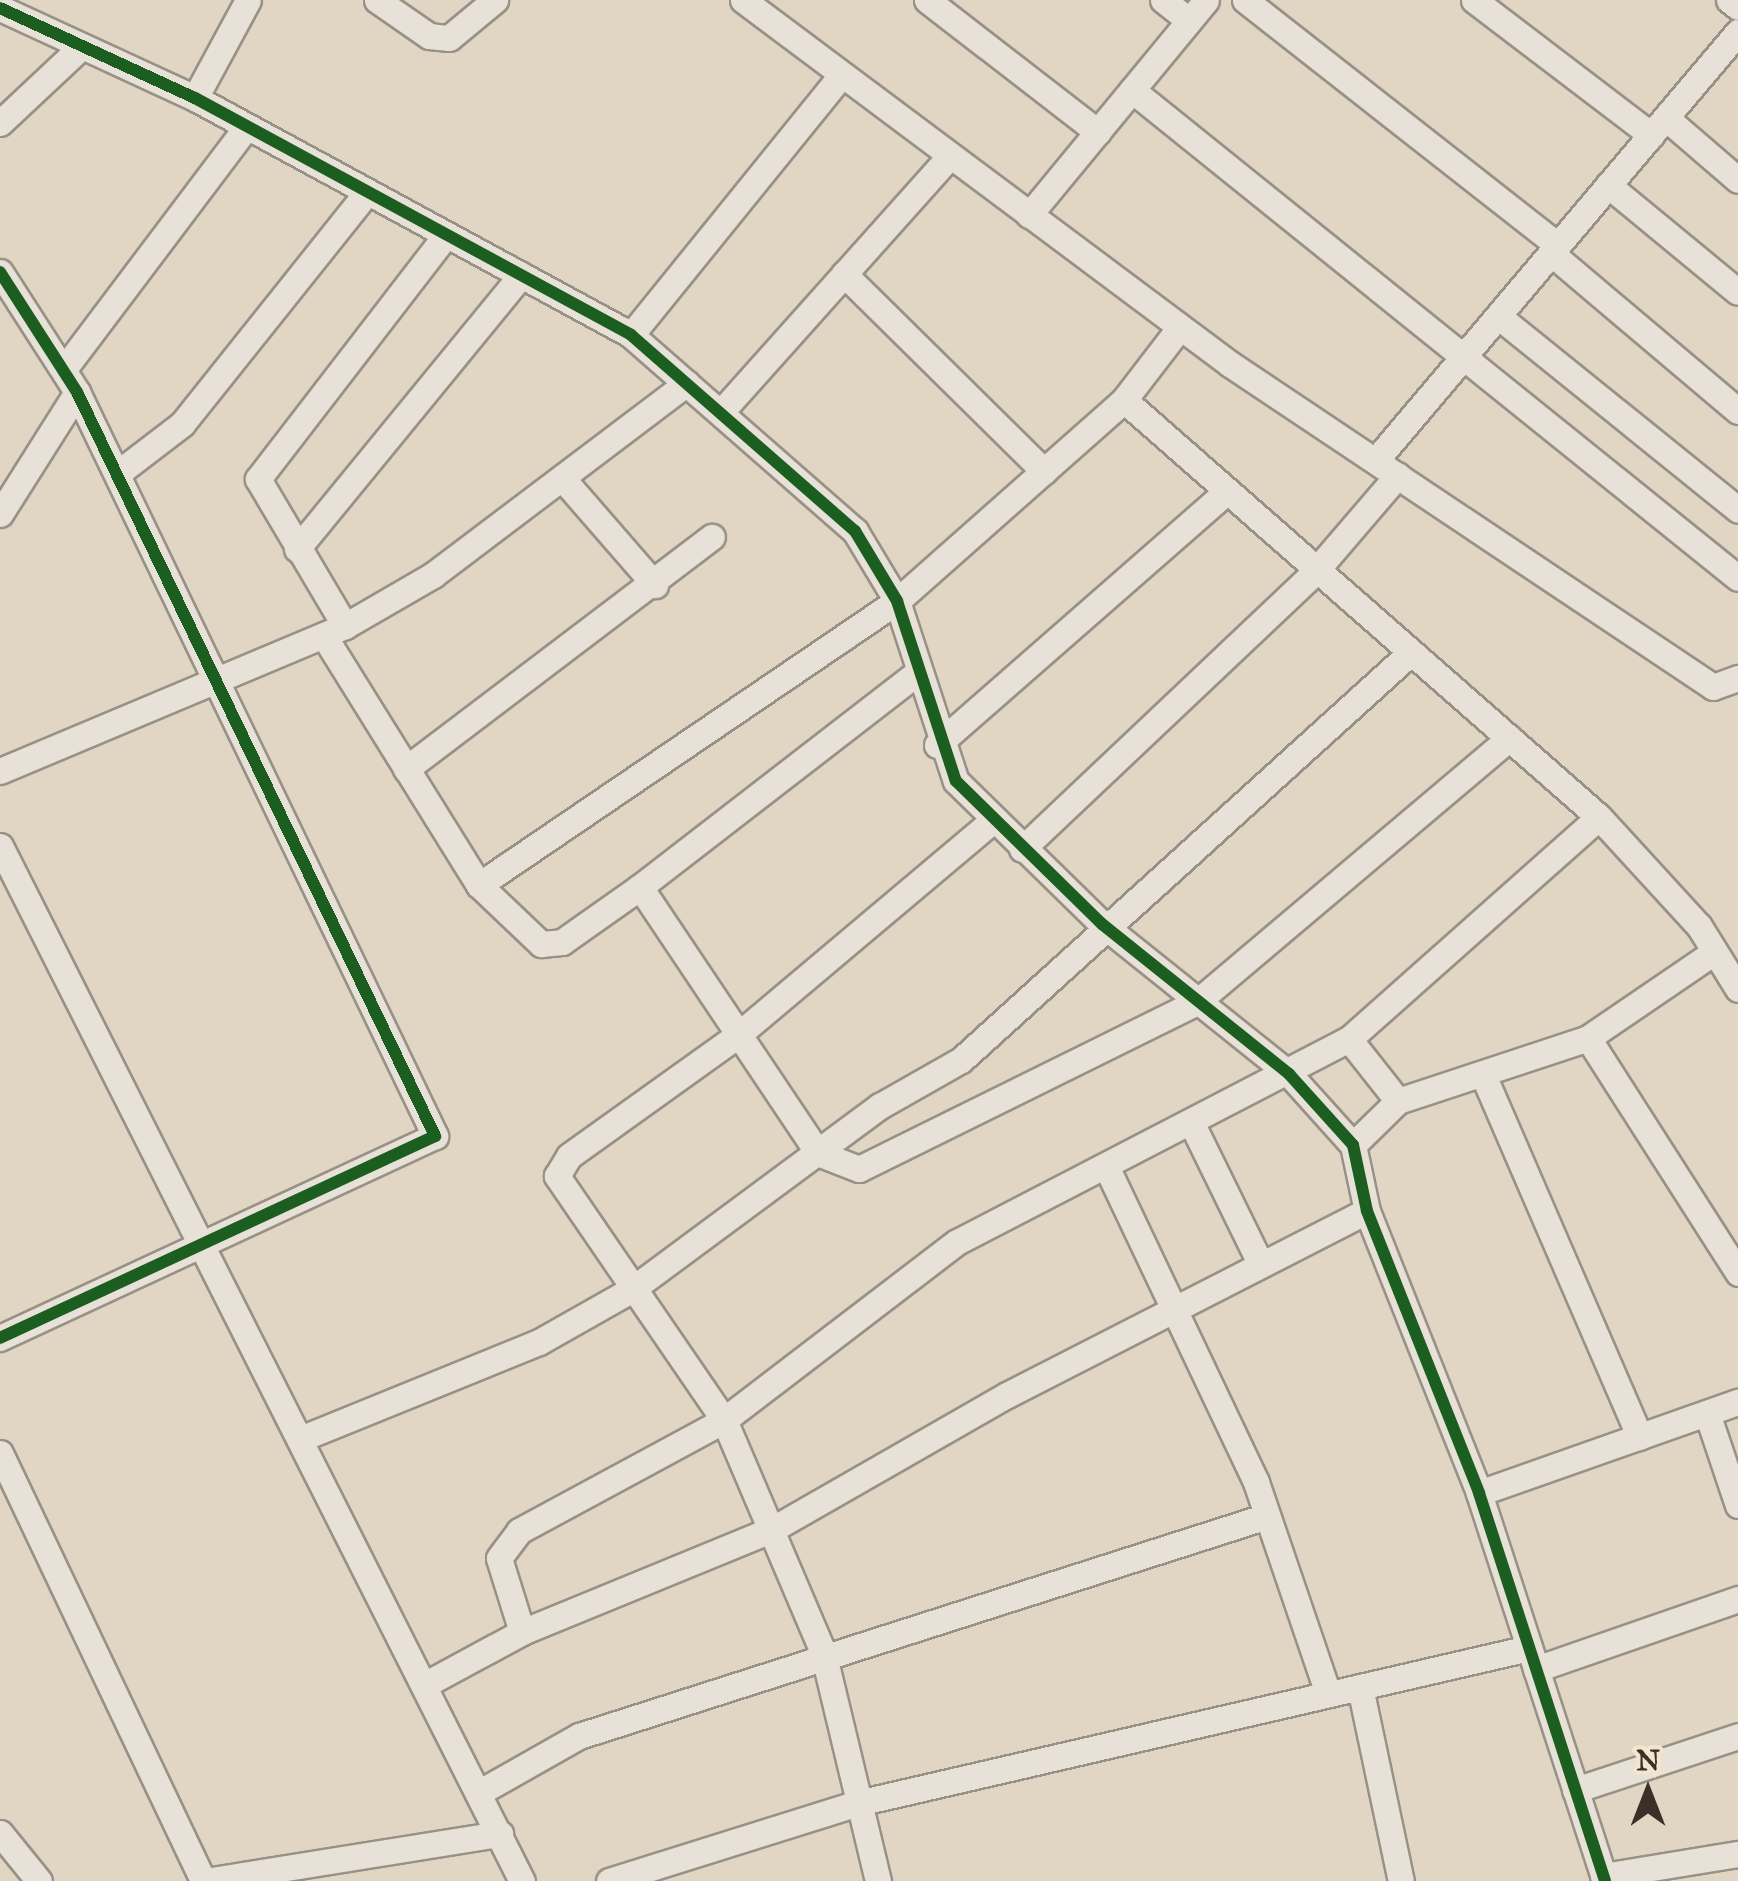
<!DOCTYPE html>
<html>
<head>
<meta charset="utf-8">
<style>
	body { margin:0 }
	#map { position:relative; width:1738px; height:1881px; overflow:hidden; background:#e1d5c3; font-family:"IM FELL Great Primer",serif }
	div>[style] { position:absolute }
	.roads { filter:drop-shadow(2px 0 #989186) drop-shadow(-2px 0 #989186) drop-shadow(0 2px #989186) drop-shadow(0 -2px #989186) }
	.minor>* { height:25px; margin:-12.5px; padding:0 12.5px; transform-origin:12.5px; border-radius:12.5px; background:#e7e1d8 }
	.cycleway>* { height:12px; margin:-6px; padding:0 6px; transform-origin:6px; border-radius:6px; background:#1b5e20 }
	span { translate:-50% -50%; white-space:nowrap; text-align:center; line-height:1.15; -webkit-text-stroke:8px #f4e5d0; paint-order:stroke }
	.north { position:absolute; left:1598px; top:1741px; width:100px; height:100px; -webkit-text-stroke:8px #f4e5d0; paint-order:stroke; rotate:0deg; font-size:28px; font-weight:700; line-height:40px; text-align:center; color:#393027 }
	.north::after { content:''; display:block; margin:auto; width:35px; height:45px; background:#393027; clip-path:polygon(50% 0,100% 100%,50% 72%,0 100%) }
</style>
</head>
<body>
<div id="map">
	<div class="roads">
		<div class="minor">
			<div style="left:377px;top:0;width:63px;rotate:34.7deg"></div>
			<div style="left:429px;top:36px;width:20px;rotate:6deg"></div>
			<div style="left:449px;top:38px;width:60px;rotate:-39.6deg"></div>
			<div style="left:743px;top:0;width:608px;rotate:36.78deg"></div>
			<div style="left:1230px;top:364px;width:581px;rotate:33.77deg"></div>
			<div style="left:1713px;top:687px;width:27px;rotate:-20deg"></div>
			<div style="left:927px;top:0;width:216px;rotate:37.7deg"></div>
			<div style="left:1163px;top:0;width:33px;rotate:38deg"></div>
			<div style="left:1245px;top:0;width:397px;rotate:38.1deg"></div>
			<div style="left:1474px;top:0;width:223px;rotate:37.3deg"></div>
			<div style="left:1729px;top:0;width:11px;rotate:38deg"></div>
			<div style="left:0;top:8px;width:215px;rotate:24.8deg"></div>
			<div style="left:195px;top:98px;width:496px;rotate:28.5deg"></div>
			<div style="left:631px;top:335px;width:298px;rotate:41.2deg"></div>
			<div style="left:855px;top:531px;width:82px;rotate:59deg"></div>
			<div style="left:897px;top:601px;width:189px;rotate:71.9deg"></div>
			<div style="left:956px;top:781px;width:204px;rotate:44.4deg"></div>
			<div style="left:1102px;top:924px;width:240px;rotate:38.7deg"></div>
			<div style="left:1289px;top:1074px;width:96px;rotate:48deg"></div>
			<div style="left:1353px;top:1145px;width:67px;rotate:78deg"></div>
			<div style="left:1367px;top:1211px;width:303px;rotate:68.3deg"></div>
			<div style="left:1479px;top:1493px;width:408px;rotate:72deg"></div>
			<div style="left:1132px;top:90px;width:778px;rotate:38.84deg"></div>
			<div style="left:195px;top:98px;width:111px;rotate:-61.6deg"></div>
			<div style="left:1666px;top:118px;width:95px;rotate:40.7deg"></div>
			<div style="left:0;top:123px;width:112px;rotate:-43.2deg"></div>
			<div style="left:1608px;top:185px;width:168px;rotate:39.5deg"></div>
			<div style="left:1029px;top:215px;width:278px;rotate:-50.5deg"></div>
			<div style="left:1551px;top:253px;width:245px;rotate:40.2deg"></div>
			<div style="left:0;top:272px;width:143px;rotate:57.3deg"></div>
			<div style="left:77px;top:392px;width:826px;rotate:64.3deg"></div>
			<div style="left:435px;top:1136px;width:480px;rotate:155.1deg"></div>
			<div style="left:844px;top:274px;width:281px;rotate:44.6deg"></div>
			<div style="left:1498px;top:316px;width:309px;rotate:38.9deg"></div>
			<div style="left:631px;top:335px;width:332px;rotate:-51deg"></div>
			<div style="left:64px;top:369px;width:304px;rotate:-53deg"></div>
			<div style="left:1124px;top:400px;width:632px;rotate:41.28deg"></div>
			<div style="left:1599px;top:817px;width:148px;rotate:47.5deg"></div>
			<div style="left:1699px;top:926px;width:74px;rotate:58.2deg"></div>
			<div style="left:721px;top:412px;width:341px;rotate:-48.2deg"></div>
			<div style="left:1376px;top:460px;width:561px;rotate:-49.78deg"></div>
			<div style="left:118px;top:473px;width:81px;rotate:-37.4deg"></div>
			<div style="left:182px;top:424px;width:297px;rotate:-51.4deg"></div>
			<div style="left:562px;top:478px;width:142px;rotate:49deg"></div>
			<div style="left:0;top:514px;width:144px;rotate:-57.7deg"></div>
			<div style="left:297px;top:549px;width:354px;rotate:-50.7deg"></div>
			<div style="left:345px;top:626px;width:171px;rotate:-120.6deg"></div>
			<div style="left:258px;top:479px;width:308px;rotate:-52.4deg"></div>
			<div style="left:324px;top:636px;width:293px;rotate:58.1deg"></div>
			<div style="left:479px;top:885px;width:86px;rotate:43.6deg"></div>
			<div style="left:541px;top:944px;width:21px;rotate:-5deg"></div>
			<div style="left:562px;top:942px;width:95px;rotate:-35.2deg"></div>
			<div style="left:640px;top:887px;width:349px;rotate:-37.7deg"></div>
			<div style="left:937px;top:745px;width:383px;rotate:-41.2deg"></div>
			<div style="left:406px;top:769px;width:384px;rotate:-37.2deg"></div>
			<div style="left:0;top:771px;width:374px;rotate:-22.8deg"></div>
			<div style="left:345px;top:626px;width:102px;rotate:-30.1deg"></div>
			<div style="left:433px;top:575px;width:318px;rotate:-37.1deg"></div>
			<div style="left:0;top:846px;width:1159px;rotate:63.24deg"></div>
			<div style="left:1022px;top:849px;width:400px;rotate:-43.4deg"></div>
			<div style="left:1313px;top:574px;width:130px;rotate:-49.4deg"></div>
			<div style="left:479px;top:885px;width:505px;rotate:-34.19deg"></div>
			<div style="left:897px;top:601px;width:303px;rotate:-41.5deg"></div>
			<div style="left:1124px;top:400px;width:92px;rotate:-52.5deg"></div>
			<div style="left:640px;top:887px;width:320px;rotate:56.2deg"></div>
			<div style="left:818px;top:1153px;width:44px;rotate:21.3deg"></div>
			<div style="left:859px;top:1169px;width:377px;rotate:-26.3deg"></div>
			<div style="left:1197px;top:1002px;width:409px;rotate:-40.2deg"></div>
			<div style="left:1588px;top:1038px;width:279px;rotate:57.4deg"></div>
			<div style="left:1349px;top:1039px;width:79px;rotate:51.7deg"></div>
			<div style="left:1484px;top:1077px;width:392px;rotate:66.6deg"></div>
			<div style="left:1192px;top:1124px;width:155px;rotate:63.9deg"></div>
			<div style="left:1353px;top:1145px;width:63px;rotate:-44.4deg"></div>
			<div style="left:1398px;top:1101px;width:200px;rotate:-18.3deg"></div>
			<div style="left:1588px;top:1038px;width:153px;rotate:-34.3deg"></div>
			<div style="left:1106px;top:1166px;width:350px;rotate:64.6deg"></div>
			<div style="left:1256px;top:1482px;width:224px;rotate:71.2deg"></div>
			<div style="left:1707px;top:1413px;width:97px;rotate:71.4deg"></div>
			<div style="left:300px;top:1439px;width:258px;rotate:-22.1deg"></div>
			<div style="left:539px;top:1342px;width:106px;rotate:-29.5deg"></div>
			<div style="left:631px;top:1290px;width:310px;rotate:-36.5deg"></div>
			<div style="left:880px;top:1106px;width:93px;rotate:-29.6deg"></div>
			<div style="left:961px;top:1060px;width:605px;rotate:-42.18deg"></div>
			<div style="left:0;top:1453px;width:474px;rotate:64.6deg"></div>
			<div style="left:1479px;top:1493px;width:275px;rotate:-19.4deg"></div>
			<div style="left:522px;top:1632px;width:77px;rotate:-107.3deg"></div>
			<div style="left:499px;top:1558px;width:34px;rotate:-53deg"></div>
			<div style="left:519px;top:1531px;width:233px;rotate:-28.4deg"></div>
			<div style="left:724px;top:1420px;width:293px;rotate:-37.4deg"></div>
			<div style="left:957px;top:1242px;width:441px;rotate:-27.4deg"></div>
			<div style="left:1349px;top:1039px;width:334px;rotate:-41.6deg"></div>
			<div style="left:1536px;top:1669px;width:214px;rotate:-19.1deg"></div>
			<div style="left:426px;top:1684px;width:109px;rotate:-28.4deg"></div>
			<div style="left:522px;top:1632px;width:269px;rotate:-22.3deg"></div>
			<div style="left:771px;top:1530px;width:272px;rotate:-29.8deg"></div>
			<div style="left:1007px;top:1395px;width:404px;rotate:-27.1deg"></div>
			<div style="left:1360px;top:1687px;width:198px;rotate:78.1deg"></div>
			<div style="left:1575px;top:1790px;width:172px;rotate:-18.3deg"></div>
			<div style="left:480px;top:1792px;width:114px;rotate:-29.5deg"></div>
			<div style="left:579px;top:1736px;width:722px;rotate:-17.73deg"></div>
			<div style="left:0;top:1833px;width:62px;rotate:50.9deg"></div>
			<div style="left:1603px;top:1876px;width:137px;rotate:-9.3deg"></div>
			<div style="left:205px;top:1881px;width:299px;rotate:-9.1deg"></div>
			<div style="left:609px;top:1881px;width:261px;rotate:-17.4deg"></div>
			<div style="left:858px;top:1803px;width:689px;rotate:-13.01deg"></div>
			<div style="left:878px;top:1881px;width:236px;rotate:-103.5deg"></div>
			<div style="left:823px;top:1652px;width:252px;rotate:-113.1deg"></div>
			<div style="left:724px;top:1420px;width:296px;rotate:-124.4deg"></div>
			<div style="left:557px;top:1176px;width:23px;rotate:-59deg"></div>
			<div style="left:569px;top:1156px;width:208px;rotate:-35.6deg"></div>
			<div style="left:738px;top:1035px;width:334px;rotate:-40.1deg"></div>
		</div>
	</div>
	<div class="cycleway">
		<div style="left:0;top:8px;width:215px;rotate:24.8deg"></div>
		<div style="left:195px;top:98px;width:496px;rotate:28.5deg"></div>
		<div style="left:631px;top:335px;width:298px;rotate:41.2deg"></div>
		<div style="left:855px;top:531px;width:82px;rotate:59deg"></div>
		<div style="left:897px;top:601px;width:189px;rotate:71.9deg"></div>
		<div style="left:956px;top:781px;width:204px;rotate:44.4deg"></div>
		<div style="left:1102px;top:924px;width:240px;rotate:38.7deg"></div>
		<div style="left:1289px;top:1074px;width:96px;rotate:48deg"></div>
		<div style="left:1353px;top:1145px;width:67px;rotate:78deg"></div>
		<div style="left:1367px;top:1211px;width:303px;rotate:68.3deg"></div>
		<div style="left:1479px;top:1493px;width:408px;rotate:72deg"></div>
		<div style="left:0;top:272px;width:143px;rotate:57.3deg"></div>
		<div style="left:77px;top:392px;width:826px;rotate:64.3deg"></div>
		<div style="left:435px;top:1136px;width:480px;rotate:155.1deg"></div>
	</div>
	<div class="north">N</div>
</div>
</body>
</html>
